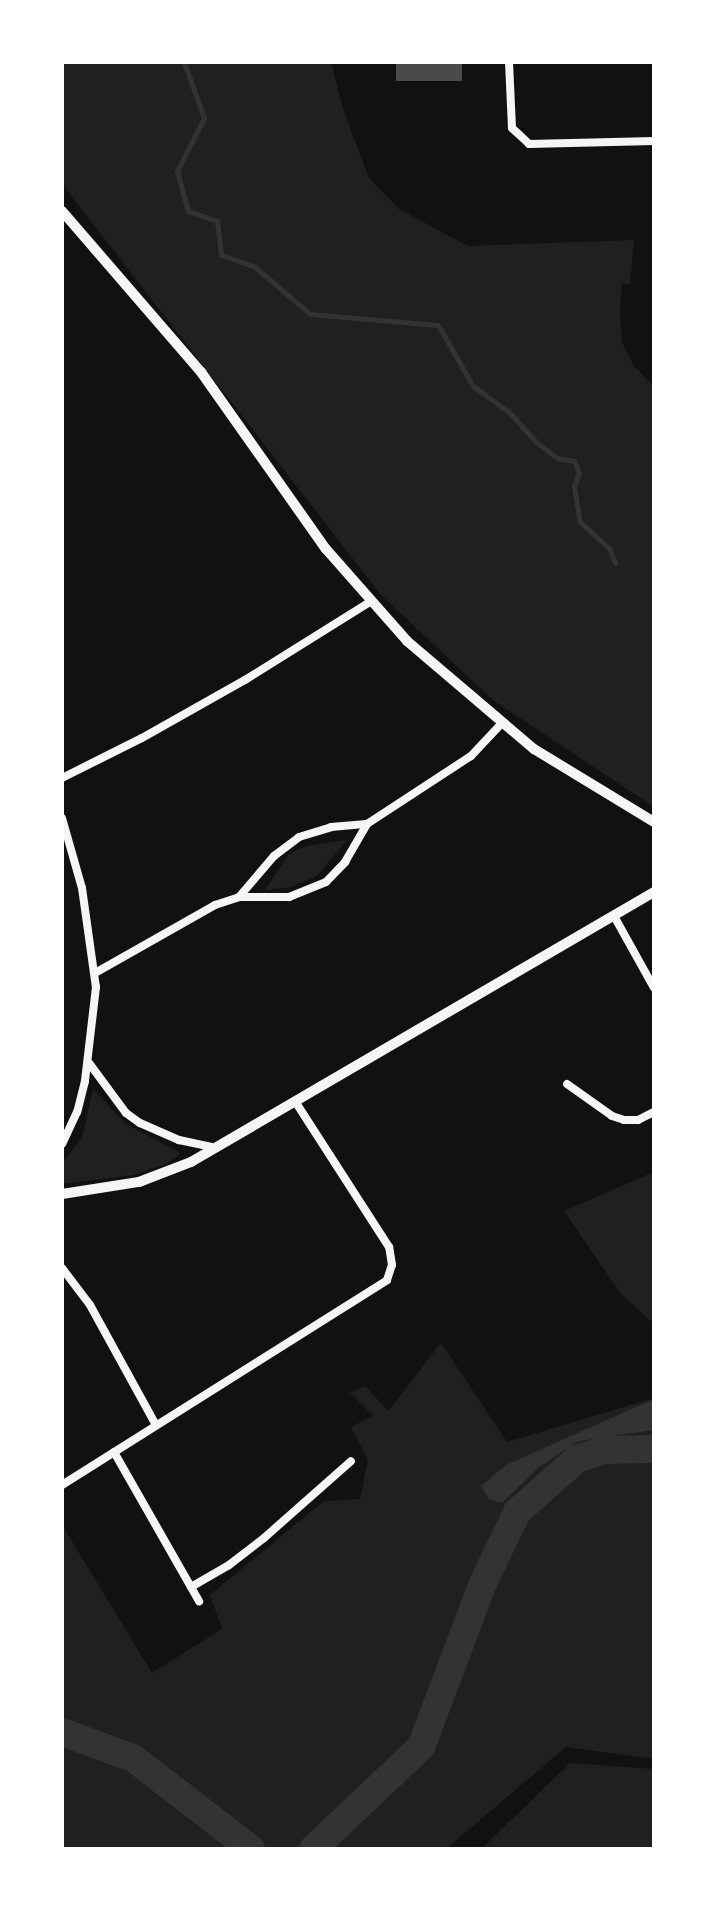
<!DOCTYPE html>
<html>
<head>
<meta charset="utf-8">
<style>
	body { margin:0 }
	#map { position:relative; width:716px; height:1911px; overflow:hidden; background:#111; font-family:"DM Sans",sans-serif }
	div>[style] { position:absolute }
	.green>* { inset:0; background:#202020 }
	.water>* { inset:0; background:#333 }
	.stream>* { height:5px; margin:-2.5px; padding:0 2.5px; transform-origin:2.5px; border-radius:2.5px; background:#333 }
	.river>* { height:28px; margin:-14px; padding:0 14px; transform-origin:14px; border-radius:14px; background:#333 }
	.building>* { inset:0; background:#4a4a4a; transform-origin:0 0 }
	.minor>* { height:8px; margin:-4px; padding:0 4px; transform-origin:4px; border-radius:4px; background:#f5f5f5 }
	.tertiary>* { height:10px; margin:-5px; padding:0 5px; transform-origin:5px; border-radius:5px; background:#f5f5f5 }
	span { translate:-50% -50%; white-space:nowrap; text-align:center; line-height:1.15; -webkit-text-stroke:6px #fff; paint-order:stroke }
	.frame { position:absolute; inset:0; border:64px solid #fff; pointer-events:none }
</style>
</head>
<body>
<div id="map">
	<div class="green">
		<div style="clip-path:polygon(62px 62px,331px 62px,343px 109px,369px 178px,399px 209px,468px 246px,634px 240px,630px 284px,622px 283px,620px 312px,622px 342px,634px 366px,654px 387px,654px 807px,494px 701px,381px 595px,62px 184px)"></div>
		<div style="clip-path:polygon(347px 840px,317px 876px,291px 887px,265px 890px,289px 854px,306px 846px)"></div>
		<div style="clip-path:polygon(93px 1089px,126px 1124px,181px 1153px,166px 1164px,133px 1175px,62px 1184px,62px 1163px,82px 1138px)"></div>
		<div style="clip-path:polygon(654px 1172px,654px 1324px,621px 1294px,564px 1211px)"></div>
		<div style="clip-path:polygon(441px 1343px,507px 1442px,654px 1398px,654px 1759px,566px 1747px,446px 1849px,62px 1849px,62px 1525px,152px 1673px,222px 1629px,210px 1595px,324px 1501px,360px 1499px,368px 1460px,351px 1427px,373px 1416px,350px 1393px,365px 1386px,388px 1411px)"></div>
		<div style="clip-path:polygon(570px 1763px,654px 1769px,654px 1849px,481px 1849px)"></div>
	</div>
	<div class="water">
		<div style="clip-path:polygon(654px 1399px,654px 1430px,579px 1441px,539px 1467px,502px 1503px,489px 1499px,481px 1486px,506px 1465px)"></div>
	</div>
	<div class="stream">
		<div style="left:184px;top:62px;width:59px;rotate:70.3deg"></div>
		<div style="left:204px;top:118px;width:59px;rotate:117deg"></div>
		<div style="left:177px;top:171px;width:41px;rotate:74.6deg"></div>
		<div style="left:188px;top:211px;width:31px;rotate:19deg"></div>
		<div style="left:217px;top:221px;width:34px;rotate:83deg"></div>
		<div style="left:221px;top:255px;width:36px;rotate:19deg"></div>
		<div style="left:255px;top:267px;width:72px;rotate:40.5deg"></div>
		<div style="left:310px;top:314px;width:128px;rotate:4.9deg"></div>
		<div style="left:438px;top:325px;width:70px;rotate:60.2deg"></div>
		<div style="left:473px;top:386px;width:46px;rotate:36.1deg"></div>
		<div style="left:510px;top:413px;width:39px;rotate:48deg"></div>
		<div style="left:536px;top:442px;width:26px;rotate:37deg"></div>
		<div style="left:557px;top:458px;width:17px;rotate:10deg"></div>
		<div style="left:574px;top:461px;width:13px;rotate:67deg"></div>
		<div style="left:579px;top:473px;width:14px;rotate:111deg"></div>
		<div style="left:574px;top:486px;width:36px;rotate:81deg"></div>
		<div style="left:580px;top:522px;width:39px;rotate:42deg"></div>
		<div style="left:609px;top:548px;width:16px;rotate:68deg"></div>
	</div>
	<div class="river">
		<div style="left:62px;top:1732px;width:76px;rotate:20.1deg"></div>
		<div style="left:133px;top:1758px;width:149px;rotate:37.6deg"></div>
		<div style="left:313px;top:1849px;width:149px;rotate:-43.4deg"></div>
		<div style="left:421px;top:1747px;width:175px;rotate:-69.3deg"></div>
		<div style="left:483px;top:1583px;width:79px;rotate:-64.4deg"></div>
		<div style="left:517px;top:1512px;width:80px;rotate:-41.5deg"></div>
		<div style="left:577px;top:1459px;width:29px;rotate:-18deg"></div>
		<div style="left:605px;top:1450px;width:49px;rotate:-1.2deg"></div>
	</div>
	<div class="building">
		<div style="left:396px;top:62px;width:66px;height:19px"></div>
	</div>
	<div class="minor">
		<div style="left:509px;top:62px;width:66px;rotate:87.4deg"></div>
		<div style="left:512px;top:128px;width:23px;rotate:43deg"></div>
		<div style="left:529px;top:144px;width:125px;rotate:-1.4deg"></div>
		<div style="left:62px;top:778px;width:89px;rotate:-26.6deg"></div>
		<div style="left:142px;top:738px;width:118px;rotate:-29.4deg"></div>
		<div style="left:245px;top:680px;width:147px;rotate:-32deg"></div>
		<div style="left:62px;top:818px;width:73px;rotate:74.1deg"></div>
		<div style="left:82px;top:888px;width:100px;rotate:82deg"></div>
		<div style="left:96px;top:987px;width:95px;rotate:96.7deg"></div>
		<div style="left:85px;top:1081px;width:32px;rotate:104deg"></div>
		<div style="left:77px;top:1112px;width:35px;rotate:115deg"></div>
		<div style="left:239px;top:897px;width:50px"></div>
		<div style="left:289px;top:897px;width:40px;rotate:-22deg"></div>
		<div style="left:326px;top:882px;width:28px;rotate:-46deg"></div>
		<div style="left:345px;top:862px;width:44px;rotate:-59.9deg"></div>
		<div style="left:614px;top:916px;width:82px;rotate:60.9deg"></div>
		<div style="left:95px;top:973px;width:138px;rotate:-29.5deg"></div>
		<div style="left:215px;top:905px;width:25px;rotate:-18deg"></div>
		<div style="left:239px;top:897px;width:54px;rotate:-49.5deg"></div>
		<div style="left:274px;top:856px;width:31px;rotate:-37deg"></div>
		<div style="left:299px;top:837px;width:34px;rotate:-17deg"></div>
		<div style="left:331px;top:827px;width:36px;rotate:-5deg"></div>
		<div style="left:367px;top:824px;width:124px;rotate:-33.2deg"></div>
		<div style="left:471px;top:756px;width:44px;rotate:-46.8deg"></div>
		<div style="left:89px;top:1063px;width:62px;rotate:53.5deg"></div>
		<div style="left:126px;top:1113px;width:17px;rotate:36deg"></div>
		<div style="left:140px;top:1123px;width:43px;rotate:23.6deg"></div>
		<div style="left:179px;top:1140px;width:38px;rotate:12deg"></div>
		<div style="left:567px;top:1084px;width:55px;rotate:35.4deg"></div>
		<div style="left:612px;top:1116px;width:13px;rotate:18deg"></div>
		<div style="left:624px;top:1120px;width:14px"></div>
		<div style="left:638px;top:1120px;width:18px;rotate:-27deg"></div>
		<div style="left:62px;top:1268px;width:46px;rotate:52.9deg"></div>
		<div style="left:90px;top:1305px;width:137px;rotate:61.2deg"></div>
		<div style="left:114px;top:1452px;width:172px;rotate:60.3deg"></div>
		<div style="left:62px;top:1485px;width:384px;rotate:-32.2deg"></div>
		<div style="left:387px;top:1280px;width:16px;rotate:-72deg"></div>
		<div style="left:392px;top:1265px;width:18px;rotate:-99deg"></div>
		<div style="left:389px;top:1247px;width:174px;rotate:-122.8deg"></div>
		<div style="left:191px;top:1587px;width:44px;rotate:-30.1deg"></div>
		<div style="left:229px;top:1565px;width:44px;rotate:-37.6deg"></div>
		<div style="left:264px;top:1538px;width:116px;rotate:-41.5deg"></div>
	</div>
	<div class="tertiary">
		<div style="left:62px;top:211px;width:213px;rotate:49.2deg"></div>
		<div style="left:201px;top:372px;width:217px;rotate:54.8deg"></div>
		<div style="left:326px;top:549px;width:123px;rotate:48.6deg"></div>
		<div style="left:407px;top:641px;width:167px;rotate:40.4deg"></div>
		<div style="left:534px;top:749px;width:140px;rotate:31.3deg"></div>
		<div style="left:62px;top:1194px;width:78px;rotate:-8.9deg"></div>
		<div style="left:139px;top:1182px;width:56px;rotate:-21deg"></div>
		<div style="left:191px;top:1162px;width:536px;rotate:-30.25deg"></div>
	</div>
	<div class="frame"></div>
</div>
</body>
</html>
